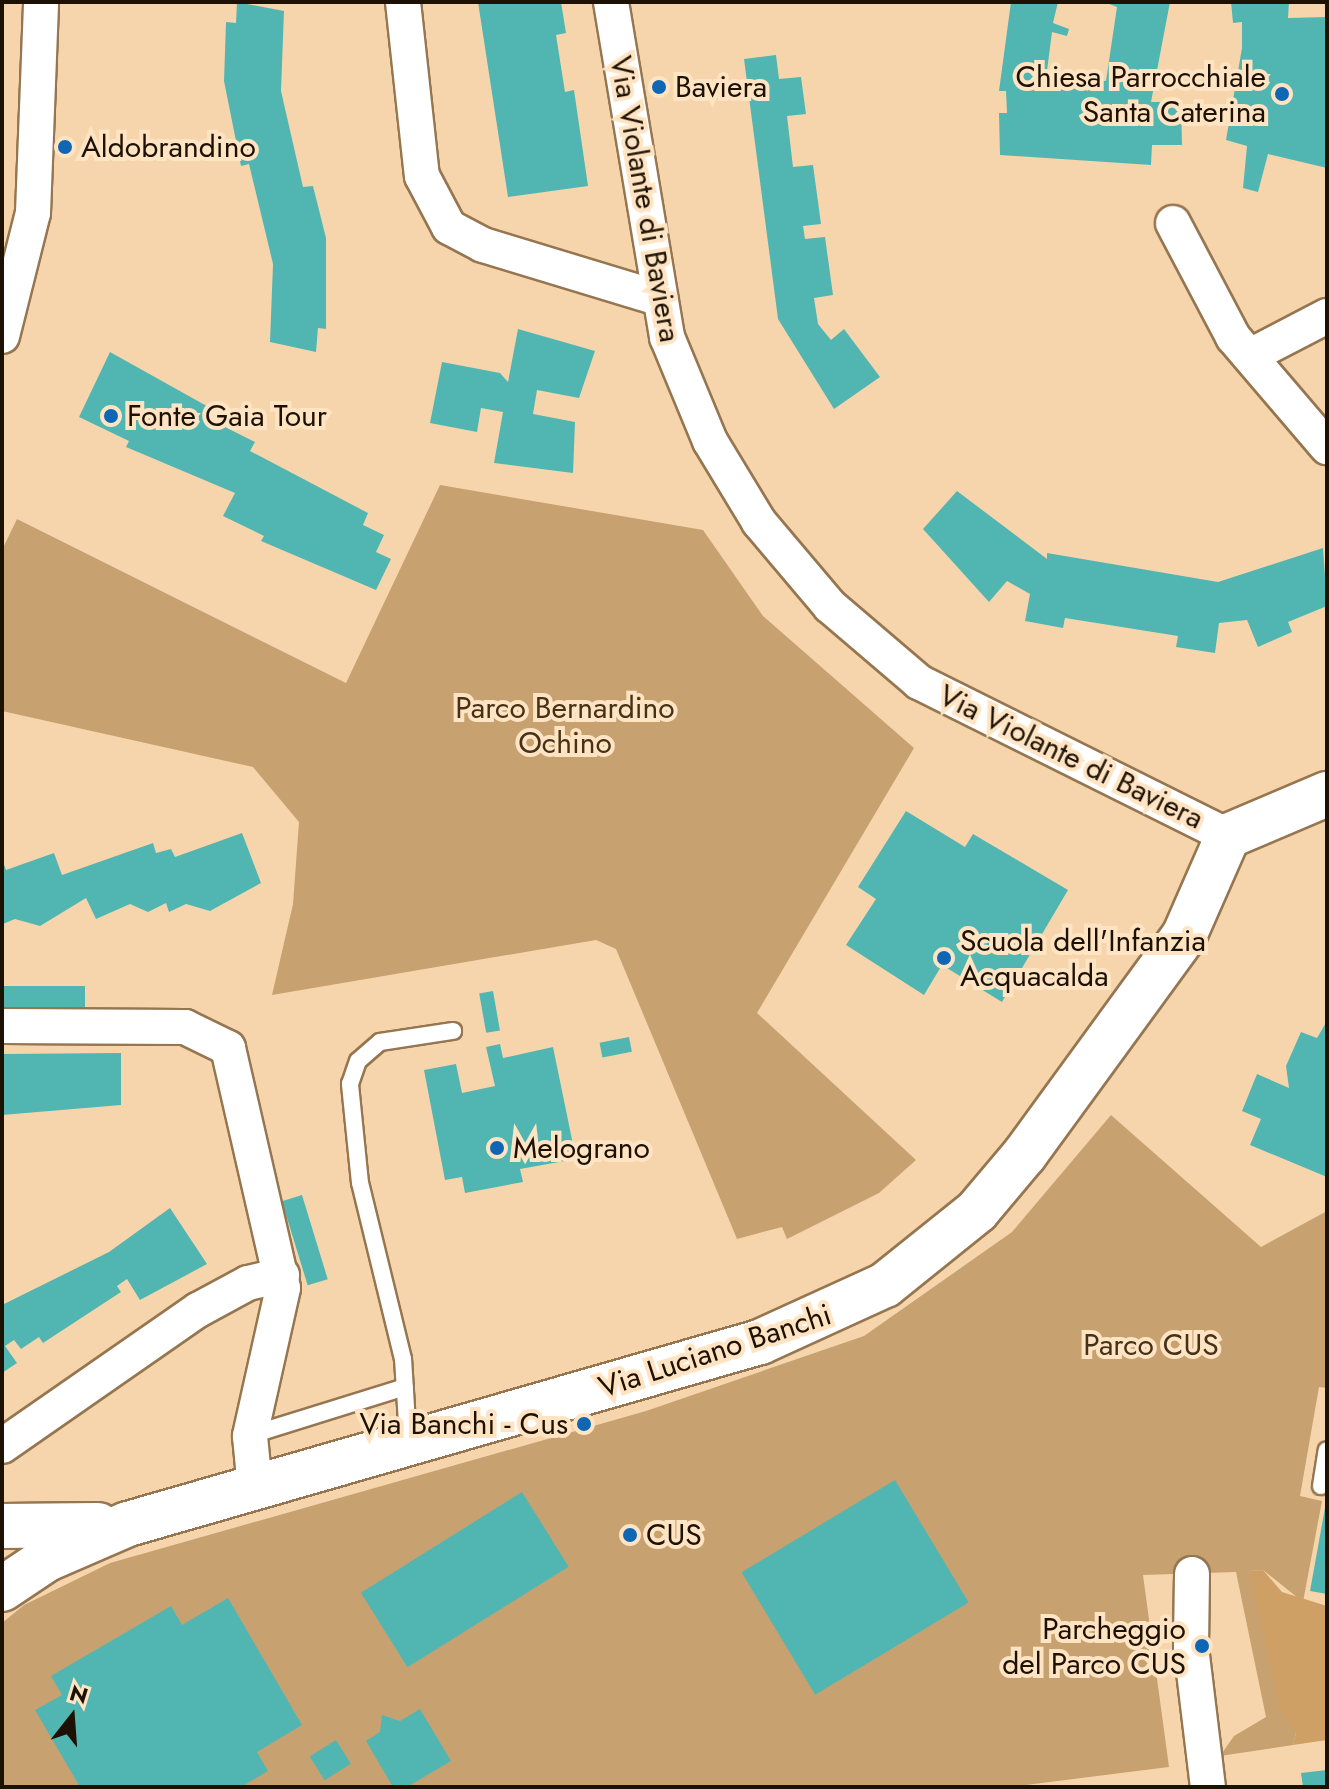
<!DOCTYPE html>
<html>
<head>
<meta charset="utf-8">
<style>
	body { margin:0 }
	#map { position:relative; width:1329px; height:1789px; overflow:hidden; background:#f7d5ac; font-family:Jost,sans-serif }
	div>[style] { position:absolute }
	.green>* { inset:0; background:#c8a170 }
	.forest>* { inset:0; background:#cfa065 }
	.building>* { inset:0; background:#51b6b2; transform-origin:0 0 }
	.roads { filter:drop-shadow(2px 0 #957650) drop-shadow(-2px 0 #957650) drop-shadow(0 2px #957650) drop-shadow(0 -2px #957650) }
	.lane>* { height:16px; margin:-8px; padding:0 8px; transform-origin:8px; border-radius:8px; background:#fff }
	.street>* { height:34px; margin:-17px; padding:0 17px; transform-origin:17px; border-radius:17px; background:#fff }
	.primary>* { height:44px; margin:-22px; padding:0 22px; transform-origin:22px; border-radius:22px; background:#fff }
	.dots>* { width:22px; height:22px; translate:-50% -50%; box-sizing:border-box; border:4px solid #ffe4c3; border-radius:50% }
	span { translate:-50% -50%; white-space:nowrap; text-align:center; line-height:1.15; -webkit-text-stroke:8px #ffe4c3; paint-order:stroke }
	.poi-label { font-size:30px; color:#1d1103 }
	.right { translate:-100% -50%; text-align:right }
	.left { translate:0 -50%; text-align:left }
	.street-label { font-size:30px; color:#1d1103 }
	.park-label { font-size:30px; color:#453116 }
	.frame { position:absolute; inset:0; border:4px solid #1d1103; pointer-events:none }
	.north { position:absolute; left:32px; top:1677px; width:80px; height:80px; -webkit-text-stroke:6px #ffe4c3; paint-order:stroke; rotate:17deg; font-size:22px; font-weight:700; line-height:32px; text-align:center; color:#1d1103 }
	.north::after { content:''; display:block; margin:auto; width:28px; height:36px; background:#1d1103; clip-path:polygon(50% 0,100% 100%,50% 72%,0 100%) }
</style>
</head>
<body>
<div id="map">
	<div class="green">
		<div style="clip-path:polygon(440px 485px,703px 530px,763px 616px,914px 748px,757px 1013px,916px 1160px,879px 1193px,787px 1239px,782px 1227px,737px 1239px,616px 949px,596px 940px,272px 995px,293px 904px,299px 822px,253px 767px,2px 711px,2px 550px,17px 519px,346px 683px)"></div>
		<div style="clip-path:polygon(1111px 1115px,1261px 1247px,1327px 1211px,1327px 1388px,1319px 1387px,1300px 1496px,1322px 1501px,1303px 1602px,1263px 1570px,1249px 1571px,1296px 1733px,1293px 1745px,1220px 1756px,1234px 1736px,1266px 1717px,1236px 1572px,1143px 1575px,1169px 1767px,1010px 1787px,2px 1787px,2px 1623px,24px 1605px,110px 1563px,646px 1411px,864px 1336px,1012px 1232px)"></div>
	</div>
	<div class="forest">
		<div style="clip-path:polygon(1263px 1570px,1282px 1592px,1327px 1606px,1327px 1740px,1293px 1745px,1296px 1733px,1280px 1710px,1249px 1571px)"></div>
	</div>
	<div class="building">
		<div style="clip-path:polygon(237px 2px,284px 11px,281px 91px,303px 187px,313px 186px,326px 238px,326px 329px,318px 328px,316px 352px,270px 342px,273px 264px,249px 164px,241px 166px,224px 81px,226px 22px,236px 23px)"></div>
		<div style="clip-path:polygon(478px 2px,561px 2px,566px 33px,556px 35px,565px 92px,574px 90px,588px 186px,508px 197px)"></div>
		<div style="clip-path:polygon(1011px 2px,1058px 2px,1053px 23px,1069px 29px,1067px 36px,1052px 32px,1047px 71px,1078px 78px,1076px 87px,1088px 91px,1089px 79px,1106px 81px,1117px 7px,1104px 2px,1170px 2px,1151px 102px,1181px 102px,1182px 145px,1152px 145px,1151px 165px,1000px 155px,999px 113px,1007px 113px,1006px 91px,999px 91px)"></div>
		<div style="clip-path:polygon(1231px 2px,1289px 2px,1288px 18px,1327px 17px,1327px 168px,1268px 154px,1258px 192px,1243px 188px,1247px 146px,1226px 140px,1242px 48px,1242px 22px,1233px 23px)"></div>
		<div style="clip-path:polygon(776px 55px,779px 79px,801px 77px,806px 114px,787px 116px,793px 167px,813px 165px,821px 224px,803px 226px,805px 239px,825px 237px,833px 295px,814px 298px,818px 324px,831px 340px,844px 329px,880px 377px,834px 409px,778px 319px,744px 59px)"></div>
		<div style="clip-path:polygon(518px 329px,595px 351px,579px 398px,537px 390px,533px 414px,575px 422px,573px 473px,494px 463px,503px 412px,481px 408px,477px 432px,430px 423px,442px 362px,500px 373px,508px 382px)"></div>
		<div style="clip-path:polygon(110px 352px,230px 419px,225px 427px,255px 442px,250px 451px,368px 513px,363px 525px,384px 535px,376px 552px,391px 559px,376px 590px,261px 541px,264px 536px,223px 516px,235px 493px,126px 447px,129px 441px,79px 417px)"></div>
		<div style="clip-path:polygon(957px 491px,1047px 559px,1047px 553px,1218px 582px,1323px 548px,1327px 606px,1288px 622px,1292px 632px,1258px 647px,1247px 620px,1219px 623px,1215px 653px,1176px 647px,1178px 636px,1065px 618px,1063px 628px,1025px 621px,1030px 594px,1007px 581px,989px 602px,923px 529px)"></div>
		<div style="clip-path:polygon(906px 811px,965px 847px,973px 834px,1068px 890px,1002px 1002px,942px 965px,924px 995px,846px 945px,876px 899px,858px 887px)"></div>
		<div style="clip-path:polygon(242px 833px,261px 883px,210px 911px,186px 904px,169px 912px,166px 903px,148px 912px,130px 904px,96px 919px,86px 898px,40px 926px,15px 919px,3px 924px,2px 859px,6px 870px,54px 853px,62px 875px,153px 843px,156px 853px,171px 849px,175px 857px)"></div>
		<div style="left:2px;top:986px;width:83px;height:22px"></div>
		<div style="left:493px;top:991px;width:40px;height:14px;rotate:80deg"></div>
		<div style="clip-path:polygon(1327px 1021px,1327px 1177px,1250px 1145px,1261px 1119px,1242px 1111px,1257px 1074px,1289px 1088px,1286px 1066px,1301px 1032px,1317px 1038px)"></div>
		<div style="left:629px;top:1037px;width:15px;height:30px;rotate:79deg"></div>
		<div style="clip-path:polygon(500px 1044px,503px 1058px,553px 1047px,576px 1159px,520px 1169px,523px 1182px,465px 1193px,462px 1177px,445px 1180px,424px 1070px,456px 1064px,462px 1093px,495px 1086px,486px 1047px)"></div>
		<div style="clip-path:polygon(121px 1053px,121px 1105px,2px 1115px,2px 1054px)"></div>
		<div style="left:302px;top:1195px;width:88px;height:21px;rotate:73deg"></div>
		<div style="clip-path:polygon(170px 1208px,207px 1264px,140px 1300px,127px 1279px,117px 1286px,121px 1292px,43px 1343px,39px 1337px,21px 1349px,14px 1340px,5px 1346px,17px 1363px,2px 1373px,2px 1305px,109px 1252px)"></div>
		<div style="left:895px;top:1480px;width:143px;height:179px;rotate:59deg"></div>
		<div style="left:522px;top:1492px;width:88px;height:190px;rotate:58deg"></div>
		<div style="clip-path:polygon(1325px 1508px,1327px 1508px,1327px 1594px,1310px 1591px)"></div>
		<div style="clip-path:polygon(228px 1598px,302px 1725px,257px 1752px,268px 1771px,241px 1787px,80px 1787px,35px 1710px,62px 1695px,51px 1676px,171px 1606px,182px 1625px)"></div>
		<div style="clip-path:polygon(420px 1709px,451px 1761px,407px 1787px,393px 1787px,366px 1741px,380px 1732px,382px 1715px,400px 1721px)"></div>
		<div style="left:336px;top:1740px;width:28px;height:31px;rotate:58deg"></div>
		<div style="clip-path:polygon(1327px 1770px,1327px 1787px,1303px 1787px,1301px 1773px)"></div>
	</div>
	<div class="roads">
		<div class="lane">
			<div style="left:251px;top:1435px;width:161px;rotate:-17.3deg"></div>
			<div style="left:408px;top:1440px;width:81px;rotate:-93.5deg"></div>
			<div style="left:403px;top:1359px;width:181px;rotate:-103.7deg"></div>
			<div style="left:360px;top:1183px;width:100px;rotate:-95.8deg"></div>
			<div style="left:350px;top:1084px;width:24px;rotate:-71deg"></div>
			<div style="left:358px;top:1061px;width:29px;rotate:-41deg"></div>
			<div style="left:380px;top:1042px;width:74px;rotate:-8.6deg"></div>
			<div style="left:1321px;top:1486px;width:36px;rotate:-81deg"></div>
		</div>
		<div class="street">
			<div style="left:403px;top:2px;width:175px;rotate:83.8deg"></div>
			<div style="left:422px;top:176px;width:58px;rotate:62.1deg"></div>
			<div style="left:449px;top:227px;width:38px;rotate:28deg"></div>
			<div style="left:483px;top:245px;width:182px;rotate:16.9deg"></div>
			<div style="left:611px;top:2px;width:340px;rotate:80.5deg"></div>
			<div style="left:667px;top:337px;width:113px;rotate:67.5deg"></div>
			<div style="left:710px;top:441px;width:95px;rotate:58.8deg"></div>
			<div style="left:759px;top:522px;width:110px;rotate:49.8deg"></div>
			<div style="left:830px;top:606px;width:117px;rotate:40.5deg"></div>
			<div style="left:919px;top:682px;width:345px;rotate:26.5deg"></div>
			<div style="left:1173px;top:223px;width:129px;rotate:62.2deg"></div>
			<div style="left:1233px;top:337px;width:145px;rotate:49.5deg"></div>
			<div style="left:2px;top:336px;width:127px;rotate:-75.9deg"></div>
			<div style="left:33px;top:213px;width:211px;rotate:-87.8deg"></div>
			<div style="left:1250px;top:356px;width:87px;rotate:-27.5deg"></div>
			<div style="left:2px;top:1026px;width:183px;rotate:0.3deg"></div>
			<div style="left:185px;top:1027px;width:48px;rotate:26deg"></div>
			<div style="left:228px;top:1048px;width:246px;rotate:77.1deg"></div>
			<div style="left:283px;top:1288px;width:152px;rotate:102.6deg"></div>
			<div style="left:250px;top:1436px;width:52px;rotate:84.5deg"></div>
			<div style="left:2px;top:1446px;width:239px;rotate:-34.8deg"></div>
			<div style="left:198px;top:1310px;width:57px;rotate:-28.4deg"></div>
			<div style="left:248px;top:1283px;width:35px;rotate:-13deg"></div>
			<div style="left:1192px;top:1574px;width:73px;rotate:90.8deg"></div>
			<div style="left:1191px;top:1647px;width:141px;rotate:83.1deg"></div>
		</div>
		<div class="primary">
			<div style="left:2px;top:1526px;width:96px;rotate:-0.6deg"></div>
			<div style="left:2px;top:1589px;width:54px;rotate:-33.7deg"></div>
			<div style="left:47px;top:1559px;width:88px;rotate:-23.4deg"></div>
			<div style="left:128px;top:1524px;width:658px;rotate:-16.07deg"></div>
			<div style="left:760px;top:1342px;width:137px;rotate:-24.5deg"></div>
			<div style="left:885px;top:1285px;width:118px;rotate:-38.8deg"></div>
			<div style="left:977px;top:1211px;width:75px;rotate:-49.9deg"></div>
			<div style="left:1025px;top:1154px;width:270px;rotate:-53.9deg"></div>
			<div style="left:1184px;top:936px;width:109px;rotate:-66.3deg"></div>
			<div style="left:1228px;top:836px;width:108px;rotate:-23deg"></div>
		</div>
	</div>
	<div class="dots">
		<div style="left:659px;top:87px;background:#0f66b4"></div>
		<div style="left:1282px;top:94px;background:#0f66b4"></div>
		<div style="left:65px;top:147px;background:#0f66b4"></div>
		<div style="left:111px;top:416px;background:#0f66b4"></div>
		<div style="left:944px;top:958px;background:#0f66b4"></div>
		<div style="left:497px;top:1148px;background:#0f66b4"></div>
		<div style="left:584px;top:1424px;background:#0f66b4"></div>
		<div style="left:630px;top:1535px;background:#0f66b4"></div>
		<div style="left:1202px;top:1646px;background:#0f66b4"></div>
	</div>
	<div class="poi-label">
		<span class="right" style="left:1266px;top:94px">Chiesa Parrocchiale<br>Santa Caterina</span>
		<span class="left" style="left:675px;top:87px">Baviera</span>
		<span class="left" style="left:81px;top:147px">Aldobrandino</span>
		<span class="left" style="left:127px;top:416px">Fonte Gaia Tour</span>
		<span class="left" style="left:960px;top:958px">Scuola dell'Infanzia<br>Acquacalda</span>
		<span class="left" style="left:513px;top:1148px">Melograno</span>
		<span class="right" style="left:568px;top:1424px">Via Banchi - Cus</span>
		<span class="left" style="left:646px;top:1535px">CUS</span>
		<span class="right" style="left:1186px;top:1646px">Parcheggio<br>del Parco CUS</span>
	</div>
	<div class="street-label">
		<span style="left:645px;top:199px;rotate:80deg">Via Violante di Baviera</span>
		<span style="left:1071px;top:757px;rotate:26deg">Via Violante di Baviera</span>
		<span style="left:715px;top:1351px;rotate:-18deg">Via Luciano Banchi</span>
	</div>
	<div class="park-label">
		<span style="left:565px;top:725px">Parco Bernardino<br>Ochino</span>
		<span style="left:1151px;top:1345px">Parco CUS</span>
	</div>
	<div class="frame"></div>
	<div class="north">N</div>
</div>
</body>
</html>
